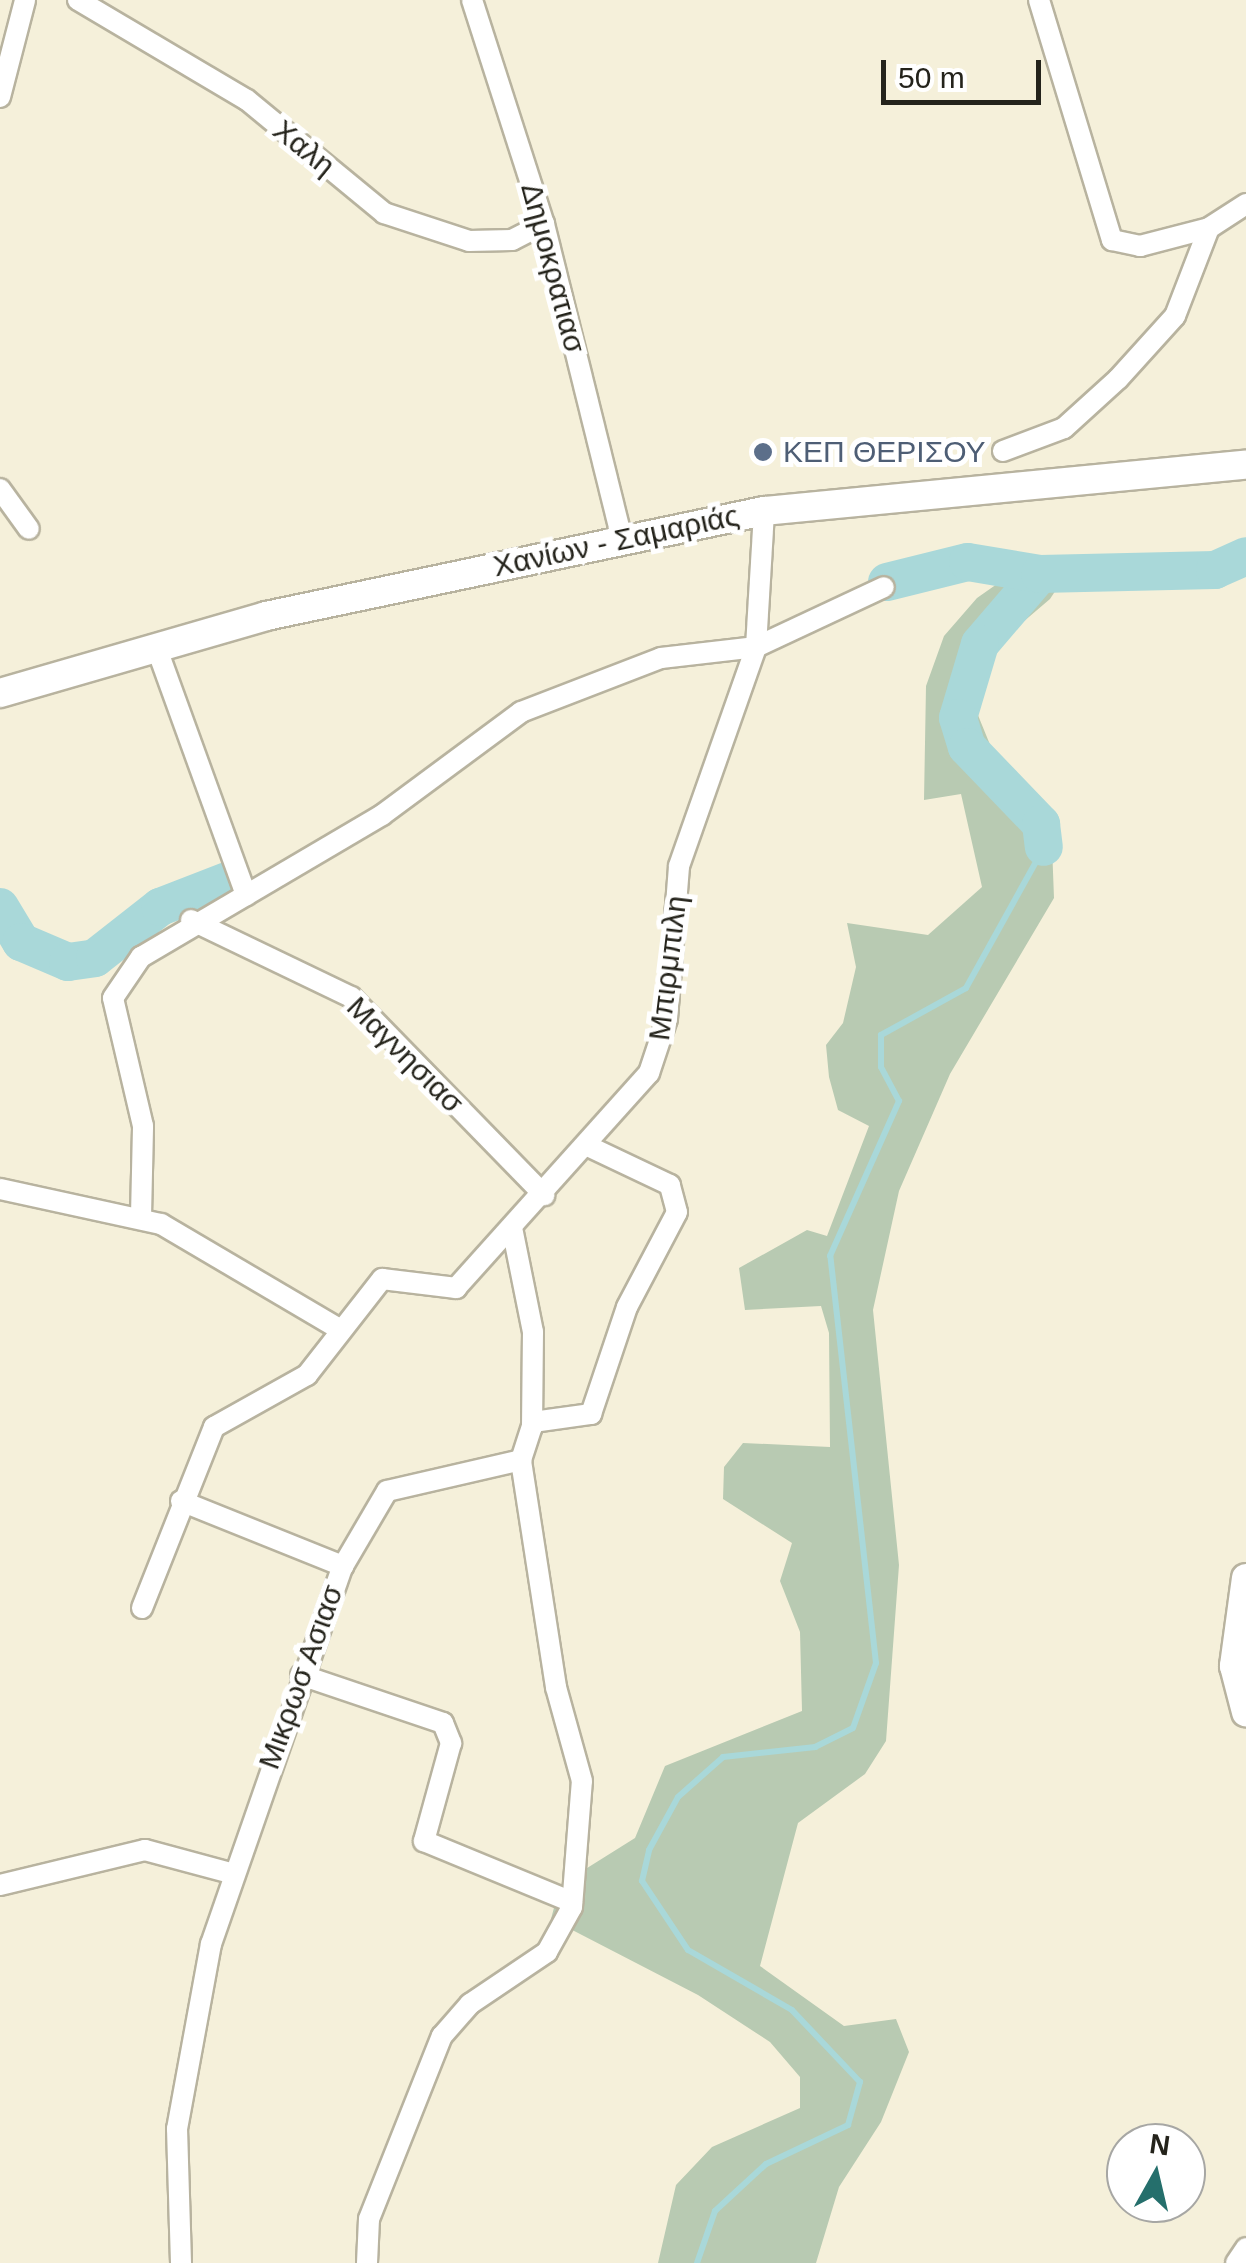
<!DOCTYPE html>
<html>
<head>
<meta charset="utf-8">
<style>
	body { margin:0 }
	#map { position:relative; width:1246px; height:2263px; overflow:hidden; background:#f5f0da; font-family:Helvetica,sans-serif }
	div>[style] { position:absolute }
	.green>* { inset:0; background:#b8cab2 }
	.stream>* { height:6px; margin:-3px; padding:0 3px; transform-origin:3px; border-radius:3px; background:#a9d8d9 }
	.river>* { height:38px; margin:-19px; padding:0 19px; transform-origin:19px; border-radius:19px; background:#a9d8d9 }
	.roads { filter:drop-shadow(2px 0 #b8b39f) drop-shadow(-2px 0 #b8b39f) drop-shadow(0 2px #b8b39f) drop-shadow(0 -2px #b8b39f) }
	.street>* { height:20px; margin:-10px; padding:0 10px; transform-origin:10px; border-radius:10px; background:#fff }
	.secondary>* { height:28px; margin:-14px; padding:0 14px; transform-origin:14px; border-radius:14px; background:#fff }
	.dots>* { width:28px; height:28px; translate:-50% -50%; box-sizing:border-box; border:5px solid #fff; border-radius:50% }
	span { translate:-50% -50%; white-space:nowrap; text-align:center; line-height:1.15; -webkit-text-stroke:10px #fff; paint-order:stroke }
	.street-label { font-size:30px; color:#24231b }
	.service-label { font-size:30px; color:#4e5e75 }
	.left { translate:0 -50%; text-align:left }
	.north { position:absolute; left:1106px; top:2123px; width:100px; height:100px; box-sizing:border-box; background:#fff; border:2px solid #a7a7a4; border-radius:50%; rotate:8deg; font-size:28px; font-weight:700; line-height:40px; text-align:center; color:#24231b }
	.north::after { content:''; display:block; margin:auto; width:35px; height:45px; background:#256f6c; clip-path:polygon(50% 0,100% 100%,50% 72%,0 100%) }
	.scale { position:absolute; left:881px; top:60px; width:160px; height:45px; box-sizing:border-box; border:5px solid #24231b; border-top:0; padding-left:12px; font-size:30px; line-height:35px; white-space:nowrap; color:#24231b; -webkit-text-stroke:8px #fff; paint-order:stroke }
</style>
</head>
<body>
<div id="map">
	<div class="green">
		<div style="clip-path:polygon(1031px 560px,1073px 564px,1050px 599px,996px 645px,971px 698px,993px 752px,1051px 819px,1054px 898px,950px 1074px,899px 1191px,873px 1310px,899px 1565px,886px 1741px,865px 1774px,798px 1823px,760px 1966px,844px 2026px,896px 2019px,909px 2052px,881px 2122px,839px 2187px,816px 2263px,658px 2263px,676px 2185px,712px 2147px,800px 2108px,800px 2077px,770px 2042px,698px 1995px,551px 1919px,560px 1885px,635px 1838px,665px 1766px,802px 1711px,800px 1632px,780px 1581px,792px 1543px,723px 1499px,724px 1467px,743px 1443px,830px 1447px,829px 1333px,821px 1306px,745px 1310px,739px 1268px,807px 1230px,827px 1236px,869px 1126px,838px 1110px,829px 1077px,826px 1045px,843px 1023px,856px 967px,847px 923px,928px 935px,982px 887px,961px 794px,924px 800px,926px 686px,944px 636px,977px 598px)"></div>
	</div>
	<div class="stream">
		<div style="left:697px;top:2263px;width:55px;rotate:-70.9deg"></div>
		<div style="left:715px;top:2211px;width:69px;rotate:-42.7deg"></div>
		<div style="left:766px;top:2164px;width:91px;rotate:-25.4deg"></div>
		<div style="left:848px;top:2125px;width:45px;rotate:-74.4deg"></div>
		<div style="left:860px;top:2082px;width:99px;rotate:-133.4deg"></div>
		<div style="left:792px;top:2010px;width:120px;rotate:-150deg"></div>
		<div style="left:688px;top:1950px;width:83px;rotate:-123.7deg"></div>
		<div style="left:642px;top:1881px;width:32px;rotate:-77deg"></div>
		<div style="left:649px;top:1850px;width:60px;rotate:-61.3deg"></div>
		<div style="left:678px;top:1797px;width:60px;rotate:-41.6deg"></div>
		<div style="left:723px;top:1757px;width:93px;rotate:-6.2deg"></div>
		<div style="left:815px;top:1747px;width:42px;rotate:-26.6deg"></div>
		<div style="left:853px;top:1728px;width:69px;rotate:-70.5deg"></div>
		<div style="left:876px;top:1663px;width:410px;rotate:-96.4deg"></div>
		<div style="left:830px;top:1256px;width:170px;rotate:-66deg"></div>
		<div style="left:899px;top:1101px;width:38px;rotate:-118deg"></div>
		<div style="left:881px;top:1067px;width:32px;rotate:-90deg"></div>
		<div style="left:881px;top:1035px;width:97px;rotate:-28.9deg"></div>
		<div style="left:966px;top:988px;width:161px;rotate:-61deg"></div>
	</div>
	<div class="river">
		<div style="left:1040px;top:574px;width:92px;rotate:130.6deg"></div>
		<div style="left:980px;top:644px;width:77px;rotate:106.6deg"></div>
		<div style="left:958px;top:718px;width:30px;rotate:73deg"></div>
		<div style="left:967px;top:747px;width:107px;rotate:46.1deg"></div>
		<div style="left:1041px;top:824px;width:23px;rotate:83deg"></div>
		<div style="left:887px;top:582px;width:83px;rotate:-13.9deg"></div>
		<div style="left:968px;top:562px;width:73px;rotate:9.5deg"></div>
		<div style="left:1040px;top:574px;width:175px;rotate:-1.3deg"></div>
		<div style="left:1215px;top:570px;width:34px;rotate:-24deg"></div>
		<div style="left:0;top:907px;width:41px;rotate:59deg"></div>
		<div style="left:21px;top:942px;width:51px;rotate:23.1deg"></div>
		<div style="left:68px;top:962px;width:27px;rotate:-8deg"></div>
		<div style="left:95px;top:958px;width:83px;rotate:-38.1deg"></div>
		<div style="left:160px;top:907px;width:72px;rotate:-21.2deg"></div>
	</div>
	<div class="roads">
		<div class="street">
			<div style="left:78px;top:0;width:196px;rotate:30.6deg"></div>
			<div style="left:247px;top:100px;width:178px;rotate:39.5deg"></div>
			<div style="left:384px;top:213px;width:89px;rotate:18.2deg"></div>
			<div style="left:469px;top:241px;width:43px;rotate:-1.3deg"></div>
			<div style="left:512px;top:240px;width:36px;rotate:-27deg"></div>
			<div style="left:472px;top:0;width:235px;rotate:72.2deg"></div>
			<div style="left:544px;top:224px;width:325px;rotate:76.1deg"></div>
			<div style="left:1039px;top:0;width:251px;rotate:73.1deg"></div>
			<div style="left:1112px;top:240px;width:29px;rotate:12deg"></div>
			<div style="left:1140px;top:246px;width:71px;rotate:-14.6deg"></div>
			<div style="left:1209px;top:228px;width:44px;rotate:-33deg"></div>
			<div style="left:0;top:97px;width:100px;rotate:-75.5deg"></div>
			<div style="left:1003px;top:451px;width:65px;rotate:-20.7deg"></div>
			<div style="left:1064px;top:428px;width:73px;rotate:-42.2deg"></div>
			<div style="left:1118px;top:379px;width:85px;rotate:-47.9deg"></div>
			<div style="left:1175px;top:316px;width:94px;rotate:-68.9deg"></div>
			<div style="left:0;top:489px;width:49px;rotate:54.1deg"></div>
			<div style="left:157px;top:649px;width:262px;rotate:70.1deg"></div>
			<div style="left:191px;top:920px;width:178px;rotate:25.7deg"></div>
			<div style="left:351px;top:997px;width:277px;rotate:45.7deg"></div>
			<div style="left:0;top:1189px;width:165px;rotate:12.3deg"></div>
			<div style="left:161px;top:1224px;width:209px;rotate:30.5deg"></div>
			<div style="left:141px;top:1216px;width:90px;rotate:-88.7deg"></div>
			<div style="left:143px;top:1126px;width:131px;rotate:-103.2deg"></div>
			<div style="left:113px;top:998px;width:50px;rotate:-55.7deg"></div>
			<div style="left:141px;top:957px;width:280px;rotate:-30.5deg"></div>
			<div style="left:382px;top:815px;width:173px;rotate:-36.5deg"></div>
			<div style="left:521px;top:712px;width:150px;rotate:-21.1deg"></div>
			<div style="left:661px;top:658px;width:96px;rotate:-6.6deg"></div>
			<div style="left:756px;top:647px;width:141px;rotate:-25.1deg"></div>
			<div style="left:533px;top:1422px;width:59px;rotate:-7.9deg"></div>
			<div style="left:591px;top:1414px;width:113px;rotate:-71.4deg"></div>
			<div style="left:627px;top:1307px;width:107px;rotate:-62.2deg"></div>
			<div style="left:677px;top:1212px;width:28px;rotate:-105deg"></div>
			<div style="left:670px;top:1185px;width:91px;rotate:-154.6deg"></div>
			<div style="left:181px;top:1501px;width:175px;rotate:21.9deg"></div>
			<div style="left:142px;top:1608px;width:195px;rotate:-68.3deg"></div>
			<div style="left:214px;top:1427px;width:107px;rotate:-29.2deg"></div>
			<div style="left:307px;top:1375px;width:122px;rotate:-52deg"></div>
			<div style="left:382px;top:1279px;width:75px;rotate:6.9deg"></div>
			<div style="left:456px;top:1288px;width:289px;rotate:-48.1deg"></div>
			<div style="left:649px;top:1073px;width:57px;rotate:-71.6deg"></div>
			<div style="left:667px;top:1019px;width:153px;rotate:-85.5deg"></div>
			<div style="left:679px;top:866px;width:232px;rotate:-70.6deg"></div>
			<div style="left:756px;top:647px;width:136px;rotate:-86.6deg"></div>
			<div style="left:301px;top:1675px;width:150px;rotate:18.7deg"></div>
			<div style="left:443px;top:1723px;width:22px;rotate:68deg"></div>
			<div style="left:451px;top:1743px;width:102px;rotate:105.4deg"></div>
			<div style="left:424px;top:1841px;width:160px;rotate:22.4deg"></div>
			<div style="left:0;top:1885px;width:149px;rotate:-13.6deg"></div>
			<div style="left:145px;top:1850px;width:89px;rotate:15deg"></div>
			<div style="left:181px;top:2263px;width:134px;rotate:-91.7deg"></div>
			<div style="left:177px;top:2129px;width:188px;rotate:-79.6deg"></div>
			<div style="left:211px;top:1944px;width:400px;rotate:-70.8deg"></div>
			<div style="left:343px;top:1566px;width:87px;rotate:-59.6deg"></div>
			<div style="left:387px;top:1491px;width:138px;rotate:-13deg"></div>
			<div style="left:521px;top:1460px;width:35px;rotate:-72deg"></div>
			<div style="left:532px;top:1427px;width:95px;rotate:-89.4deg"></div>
			<div style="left:533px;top:1332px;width:106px;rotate:-101.4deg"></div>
			<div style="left:367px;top:2263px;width:44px;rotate:-87.4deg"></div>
			<div style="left:369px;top:2219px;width:197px;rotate:-68.3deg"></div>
			<div style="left:442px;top:2036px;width:43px;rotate:-48.8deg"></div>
			<div style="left:470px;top:2004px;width:93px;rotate:-34deg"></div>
			<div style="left:547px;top:1952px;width:51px;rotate:-60.9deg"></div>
			<div style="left:572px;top:1907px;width:126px;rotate:-85.5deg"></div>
			<div style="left:582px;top:1781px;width:98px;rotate:-105.5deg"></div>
			<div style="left:556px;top:1687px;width:230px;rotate:-98.8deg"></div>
			<div style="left:1236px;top:2263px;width:18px;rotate:-56deg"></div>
		</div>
		<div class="secondary">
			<div style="left:0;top:693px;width:277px;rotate:-16.1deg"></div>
			<div style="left:266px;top:616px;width:509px;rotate:-11.91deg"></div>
			<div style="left:764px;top:511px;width:484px;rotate:-5.5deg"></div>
			<div style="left:1246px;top:1578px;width:89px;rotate:97.8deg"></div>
			<div style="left:1234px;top:1666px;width:48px;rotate:75.4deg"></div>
		</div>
	</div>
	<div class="dots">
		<div style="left:763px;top:452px;background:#5c6f8a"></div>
	</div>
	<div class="street-label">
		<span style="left:304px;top:148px;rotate:39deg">Χαλη</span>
		<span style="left:553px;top:268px;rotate:75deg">Δημοκρατιασ</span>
		<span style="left:616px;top:541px;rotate:-12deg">Χανίων - Σαμαριάς</span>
		<span style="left:668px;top:968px;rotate:-83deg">Μπιρμπιλη</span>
		<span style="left:405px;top:1055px;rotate:45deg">Μαγνησιασ</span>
		<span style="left:301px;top:1677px;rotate:-70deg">Μικρωσ Ασιασ</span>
	</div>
	<div class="service-label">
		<span class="left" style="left:783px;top:452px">ΚΕΠ ΘΕΡΙΣΟΥ</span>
	</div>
	<div class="north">N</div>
	<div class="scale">50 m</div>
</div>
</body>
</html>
